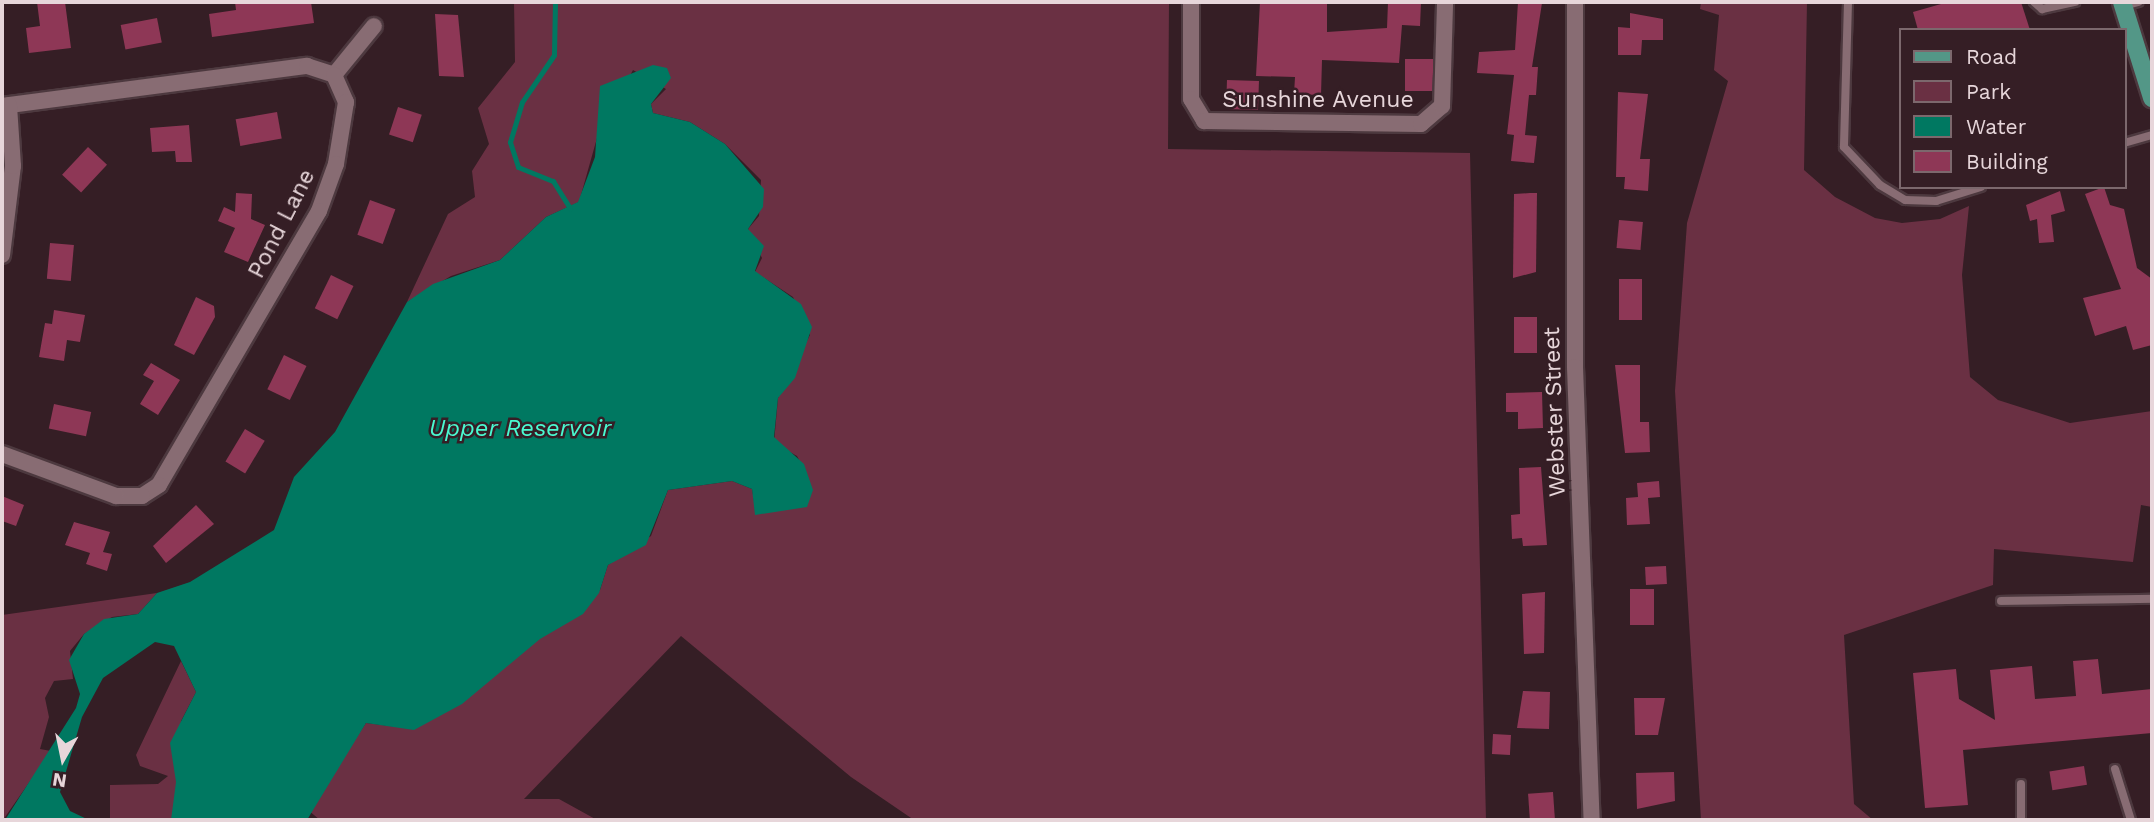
<!DOCTYPE html>
<html>
<head>
<meta charset="utf-8">
<style>
	body { margin:0 }
	#map { position:relative; width:2154px; height:822px; overflow:hidden; background:#351e25; font-family:"Work Sans",sans-serif }
	div>[style] { position:absolute }
	.green>* { inset:0; background:#6a3043 }
	.water>* { inset:0; background:#007861 }
	.stream>* { height:5px; margin:-2.5px; padding:0 2.5px; transform-origin:2.5px; border-radius:2.5px; background:#007861 }
	.building>* { inset:0; background:#8e3756; transform-origin:0 0 }
	.roads { filter:drop-shadow(2px 0 #4d393f) drop-shadow(-2px 0 #4d393f) drop-shadow(0 2px #4d393f) drop-shadow(0 -2px #4d393f) }
	.lane>* { height:8px; margin:-4px; padding:0 4px; transform-origin:4px; border-radius:4px; background:#886c73 }
	.street>* { height:16px; margin:-8px; padding:0 8px; transform-origin:8px; border-radius:8px; background:#886c73 }
	.primary>* { height:18px; margin:-9px; padding:0 9px; transform-origin:9px; border-radius:9px; background:#539787 }
	span { translate:-50% -50%; white-space:nowrap; text-align:center; line-height:1.15; -webkit-text-stroke:5px #351e25; paint-order:stroke }
	.street-label { font-size:23px; color:#e7d6da }
	.water-label { font-size:24px; color:#4afad1; font-style:italic }
	.frame { position:absolute; inset:0; border:4px solid #e7d6da; pointer-events:none }
	.legend { position:absolute; left:1899px; top:28px; width:228px; height:161px; box-sizing:border-box; background:#351e25; border:2px solid #7c686d; margin:0; padding:9px 12px; list-style:none; font-size:21px; color:#e7d6da }
	.legend li { display:flex; align-items:center; gap:14px; height:35px }
	.legend b { width:35px; border:2px solid #7c686d }
	.north { position:absolute; left:28px; top:724px; width:70px; height:70px; -webkit-text-stroke:5px #351e25; paint-order:stroke; rotate:189deg; font-size:19px; font-weight:700; line-height:28px; text-align:center; color:#e7d6da }
	.north::after { content:''; display:block; margin:auto; width:24px; height:32px; background:#e7d6da; clip-path:polygon(50% 0,100% 100%,50% 72%,0 100%) }
</style>
</head>
<body>
<div id="map">
	<div class="green">
		<div style="clip-path:polygon(514px 2px,1169px 2px,1168px 149px,1470px 153px,1486px 820px,914px 820px,851px 777px,681px 636px,524px 799px,559px 799px,597px 820px,320px 820px,308px 810px,366px 723px,414px 729px,600px 590px,608px 565px,651px 536px,668px 490px,732px 481px,752px 489px,754px 501px,808px 477px,797px 456px,774px 443px,778px 398px,810px 335px,793px 297px,755px 272px,762px 258px,748px 229px,759px 216px,761px 180px,725px 144px,690px 122px,653px 113px,651px 104px,666px 89px,633px 70px,597px 138px,579px 202px,546px 217px,500px 260px,451px 276px,407px 302px,448px 214px,475px 197px,472px 171px,489px 144px,478px 108px,515px 62px)"></div>
		<div style="clip-path:polygon(1701px 2px,1807px 2px,1804px 170px,1835px 197px,1875px 218px,1902px 223px,1940px 219px,1969px 206px,1962px 275px,1970px 377px,1998px 400px,2070px 423px,2152px 411px,2152px 507px,2141px 505px,2133px 562px,1994px 549px,1993px 585px,1844px 635px,1854px 804px,1873px 820px,1701px 820px,1675px 391px,1687px 223px,1728px 81px,1714px 70px,1719px 15px,1700px 9px)"></div>
		<div style="clip-path:polygon(157px 593px,138px 614px,112px 617px,84px 634px,70px 651px,73px 679px,54px 681px,45px 698px,49px 717px,40px 749px,51px 751px,3px 820px,2px 615px)"></div>
		<div style="clip-path:polygon(181px 661px,196px 692px,181px 721px,174px 814px,171px 820px,110px 820px,110px 785px,158px 784px,168px 776px,140px 766px,136px 755px)"></div>
	</div>
	<div class="water">
		<div style="clip-path:polygon(653px 65px,667px 68px,671px 78px,651px 104px,653px 113px,690px 122px,725px 144px,764px 189px,763px 207px,748px 229px,764px 246px,755px 271px,801px 304px,812px 327px,795px 378px,778px 398px,774px 437px,804px 464px,813px 490px,807px 507px,755px 515px,752px 489px,732px 481px,668px 490px,646px 545px,608px 565px,599px 593px,583px 614px,540px 639px,462px 704px,414px 730px,366px 723px,307px 820px,171px 820px,176px 782px,170px 743px,196px 692px,174px 646px,155px 642px,103px 678px,82px 717px,60px 792px,70px 811px,89px 820px,5px 820px,76px 708px,80px 694px,69px 660px,84px 634px,104px 619px,138px 614px,157px 593px,190px 582px,274px 530px,294px 477px,335px 432px,407px 302px,433px 284px,500px 260px,546px 217px,578px 202px,595px 157px,600px 86px)"></div>
	</div>
	<div class="stream">
		<div style="left:555px;top:2px;width:53px;rotate:91.1deg"></div>
		<div style="left:554px;top:55px;width:57px;rotate:124.2deg"></div>
		<div style="left:522px;top:102px;width:42px;rotate:106.7deg"></div>
		<div style="left:510px;top:142px;width:26px;rotate:72deg"></div>
		<div style="left:518px;top:167px;width:38px;rotate:22deg"></div>
		<div style="left:553px;top:181px;width:32px;rotate:58deg"></div>
	</div>
	<div class="building">
		<div style="clip-path:polygon(37px 2px,65px 2px,71px 48px,29px 53px,26px 28px,40px 26px)"></div>
		<div style="clip-path:polygon(235px 2px,311px 2px,314px 23px,212px 37px,209px 14px,236px 10px)"></div>
		<div style="clip-path:polygon(1260px 2px,1327px 2px,1327px 32px,1387px 28px,1388px 2px,1421px 2px,1420px 26px,1402px 25px,1399px 63px,1322px 60px,1321px 95px,1294px 94px,1295px 77px,1256px 76px)"></div>
		<div style="clip-path:polygon(1518px 2px,1542px 3px,1532px 67px,1538px 67px,1536px 95px,1529px 95px,1525px 135px,1537px 136px,1534px 163px,1511px 161px,1514px 135px,1507px 134px,1514px 75px,1477px 73px,1479px 52px,1515px 50px)"></div>
		<div style="clip-path:polygon(1948px 2px,2021px 2px,2030px 30px,1918px 30px,1913px 12px)"></div>
		<div style="clip-path:polygon(1630px 13px,1663px 19px,1663px 40px,1642px 40px,1641px 55px,1618px 55px,1618px 27px,1630px 28px)"></div>
		<div style="clip-path:polygon(435px 14px,458px 15px,464px 77px,439px 76px)"></div>
		<div style="left:157px;top:18px;width:25px;height:37px;rotate:79deg"></div>
		<div style="left:1405px;top:59px;width:28px;height:32px"></div>
		<div style="left:1227px;top:80px;width:32px;height:29px;rotate:2deg"></div>
		<div style="clip-path:polygon(1618px 92px,1648px 94px,1640px 159px,1650px 159px,1648px 191px,1624px 189px,1625px 177px,1616px 177px)"></div>
		<div style="left:398px;top:107px;width:25px;height:29px;rotate:18deg"></div>
		<div style="left:277px;top:112px;width:27px;height:42px;rotate:80deg"></div>
		<div style="clip-path:polygon(189px 125px,192px 162px,176px 162px,175px 151px,152px 152px,150px 128px)"></div>
		<div style="left:88px;top:147px;width:26px;height:38px;rotate:43deg"></div>
		<div style="clip-path:polygon(2104px 187px,2110px 205px,2124px 209px,2137px 268px,2152px 279px,2152px 345px,2133px 350px,2126px 326px,2095px 336px,2083px 298px,2121px 289px,2085px 194px)"></div>
		<div style="clip-path:polygon(2060px 191px,2065px 211px,2051px 215px,2054px 242px,2039px 243px,2037px 219px,2030px 221px,2026px 205px)"></div>
		<div style="clip-path:polygon(236px 193px,252px 194px,251px 219px,265px 225px,248px 262px,224px 252px,235px 228px,218px 221px,224px 207px,235px 212px)"></div>
		<div style="clip-path:polygon(1530px 193px,1537px 193px,1536px 272px,1513px 278px,1514px 194px)"></div>
		<div style="left:370px;top:200px;width:27px;height:37px;rotate:20deg"></div>
		<div style="left:1619px;top:220px;width:24px;height:28px;rotate:5deg"></div>
		<div style="left:50px;top:243px;width:24px;height:36px;rotate:5deg"></div>
		<div style="left:331px;top:275px;width:25px;height:37px;rotate:26deg"></div>
		<div style="left:1619px;top:279px;width:23px;height:41px"></div>
		<div style="clip-path:polygon(196px 297px,214px 306px,215px 317px,194px 355px,174px 345px)"></div>
		<div style="clip-path:polygon(54px 310px,85px 315px,80px 342px,67px 340px,64px 361px,39px 357px,45px 323px,52px 324px)"></div>
		<div style="left:1514px;top:317px;width:23px;height:36px"></div>
		<div style="left:284px;top:355px;width:25px;height:38px;rotate:26deg"></div>
		<div style="clip-path:polygon(151px 363px,180px 380px,158px 415px,140px 404px,154px 381px,143px 375px)"></div>
		<div style="clip-path:polygon(1615px 365px,1640px 365px,1640px 422px,1649px 422px,1650px 452px,1625px 453px)"></div>
		<div style="clip-path:polygon(1542px 392px,1543px 428px,1518px 429px,1518px 412px,1506px 412px,1506px 393px)"></div>
		<div style="left:54px;top:404px;width:38px;height:25px;rotate:12deg"></div>
		<div style="left:245px;top:429px;width:23px;height:38px;rotate:31deg"></div>
		<div style="clip-path:polygon(1541px 467px,1547px 545px,1523px 546px,1522px 538px,1512px 539px,1511px 515px,1520px 514px,1519px 468px)"></div>
		<div style="clip-path:polygon(1659px 481px,1660px 497px,1648px 498px,1650px 524px,1627px 525px,1626px 498px,1638px 497px,1637px 483px)"></div>
		<div style="clip-path:polygon(2px 496px,24px 505px,16px 526px,2px 521px)"></div>
		<div style="clip-path:polygon(196px 505px,214px 524px,166px 563px,153px 546px)"></div>
		<div style="clip-path:polygon(74px 522px,110px 532px,103px 552px,112px 554px,107px 571px,86px 564px,90px 553px,65px 545px)"></div>
		<div style="left:1666px;top:566px;width:18px;height:21px;rotate:87deg"></div>
		<div style="left:1654px;top:589px;width:36px;height:24px;rotate:90deg"></div>
		<div style="clip-path:polygon(1545px 592px,1544px 653px,1524px 654px,1522px 594px)"></div>
		<div style="clip-path:polygon(2098px 659px,2102px 694px,2152px 689px,2152px 733px,1963px 750px,1968px 805px,1925px 808px,1913px 673px,1956px 669px,1959px 699px,1995px 720px,1990px 670px,2032px 666px,2035px 699px,2076px 696px,2073px 661px)"></div>
		<div style="clip-path:polygon(1523px 691px,1550px 692px,1549px 729px,1517px 728px)"></div>
		<div style="clip-path:polygon(1634px 698px,1665px 698px,1658px 735px,1635px 735px)"></div>
		<div style="left:1493px;top:734px;width:18px;height:20px;rotate:3deg"></div>
		<div style="left:2084px;top:766px;width:19px;height:35px;rotate:81deg"></div>
		<div style="clip-path:polygon(1674px 772px,1675px 801px,1637px 809px,1636px 773px)"></div>
		<div style="left:1553px;top:792px;width:28px;height:25px;rotate:86deg"></div>
	</div>
	<div class="roads">
		<div class="lane">
			<div style="left:1848px;top:2px;width:145px;rotate:91.6deg"></div>
			<div style="left:1844px;top:147px;width:52px;rotate:46.5deg"></div>
			<div style="left:1880px;top:185px;width:29px;rotate:31deg"></div>
			<div style="left:1905px;top:200px;width:31px;rotate:2deg"></div>
			<div style="left:1936px;top:201px;width:47px;rotate:-17.3deg"></div>
			<div style="left:2034px;top:2px;width:11px;rotate:41deg"></div>
			<div style="left:2042px;top:9px;width:34px;rotate:-12deg"></div>
			<div style="left:2124px;top:6px;width:15px;rotate:-16deg"></div>
			<div style="left:2124px;top:143px;width:29px;rotate:-16deg"></div>
			<div style="left:2001px;top:601px;width:151px;rotate:-0.8deg"></div>
			<div style="left:2115px;top:769px;width:53px;rotate:72.6deg"></div>
			<div style="left:2021px;top:820px;width:36px;rotate:-90deg"></div>
		</div>
		<div class="street">
			<div style="left:1191px;top:2px;width:97px;rotate:90deg"></div>
			<div style="left:1191px;top:99px;width:26px;rotate:59deg"></div>
			<div style="left:1204px;top:121px;width:217px;rotate:0.8deg"></div>
			<div style="left:1421px;top:124px;width:28px;rotate:-41deg"></div>
			<div style="left:1442px;top:106px;width:104px;rotate:-88.3deg"></div>
			<div style="left:1575px;top:2px;width:365px;rotate:90deg"></div>
			<div style="left:1575px;top:367px;width:453px;rotate:87.9deg"></div>
			<div style="left:334px;top:75px;width:63px;rotate:-50.8deg"></div>
			<div style="left:2px;top:106px;width:308px;rotate:-7.5deg"></div>
			<div style="left:307px;top:66px;width:28px;rotate:18deg"></div>
			<div style="left:334px;top:75px;width:30px;rotate:66deg"></div>
			<div style="left:346px;top:102px;width:63px;rotate:99.2deg"></div>
			<div style="left:336px;top:164px;width:50px;rotate:109.9deg"></div>
			<div style="left:319px;top:211px;width:317px;rotate:120.3deg"></div>
			<div style="left:159px;top:485px;width:20px;rotate:147deg"></div>
			<div style="left:142px;top:496px;width:26px;rotate:180deg"></div>
			<div style="left:116px;top:496px;width:121px;rotate:-159.8deg"></div>
			<div style="left:2px;top:255px;width:90px;rotate:-83deg"></div>
			<div style="left:13px;top:166px;width:61px;rotate:-93.8deg"></div>
		</div>
		<div class="primary">
			<div style="left:2122px;top:2px;width:101px;rotate:72.6deg"></div>
		</div>
	</div>
	<div class="street-label">
		<span style="left:1318px;top:100px">Sunshine Avenue</span>
		<span style="left:282px;top:224px;rotate:-63deg">Pond Lane</span>
		<span style="left:1555px;top:412px;rotate:-92deg">Webster Street</span>
	</div>
	<div class="water-label">
		<span style="left:520px;top:429px">Upper Reservoir</span>
	</div>
	<div class="frame"></div>
	<ul class="legend">
	<li><b style="height:9px;background:#539787"></b>Road</li>
	<li><b style="height:19px;background:#6a3043"></b>Park</li>
	<li><b style="height:19px;background:#007861"></b>Water</li>
	<li><b style="height:19px;background:#8e3756"></b>Building</li>
	</ul>
	<div class="north">N</div>
</div>
</body>
</html>
